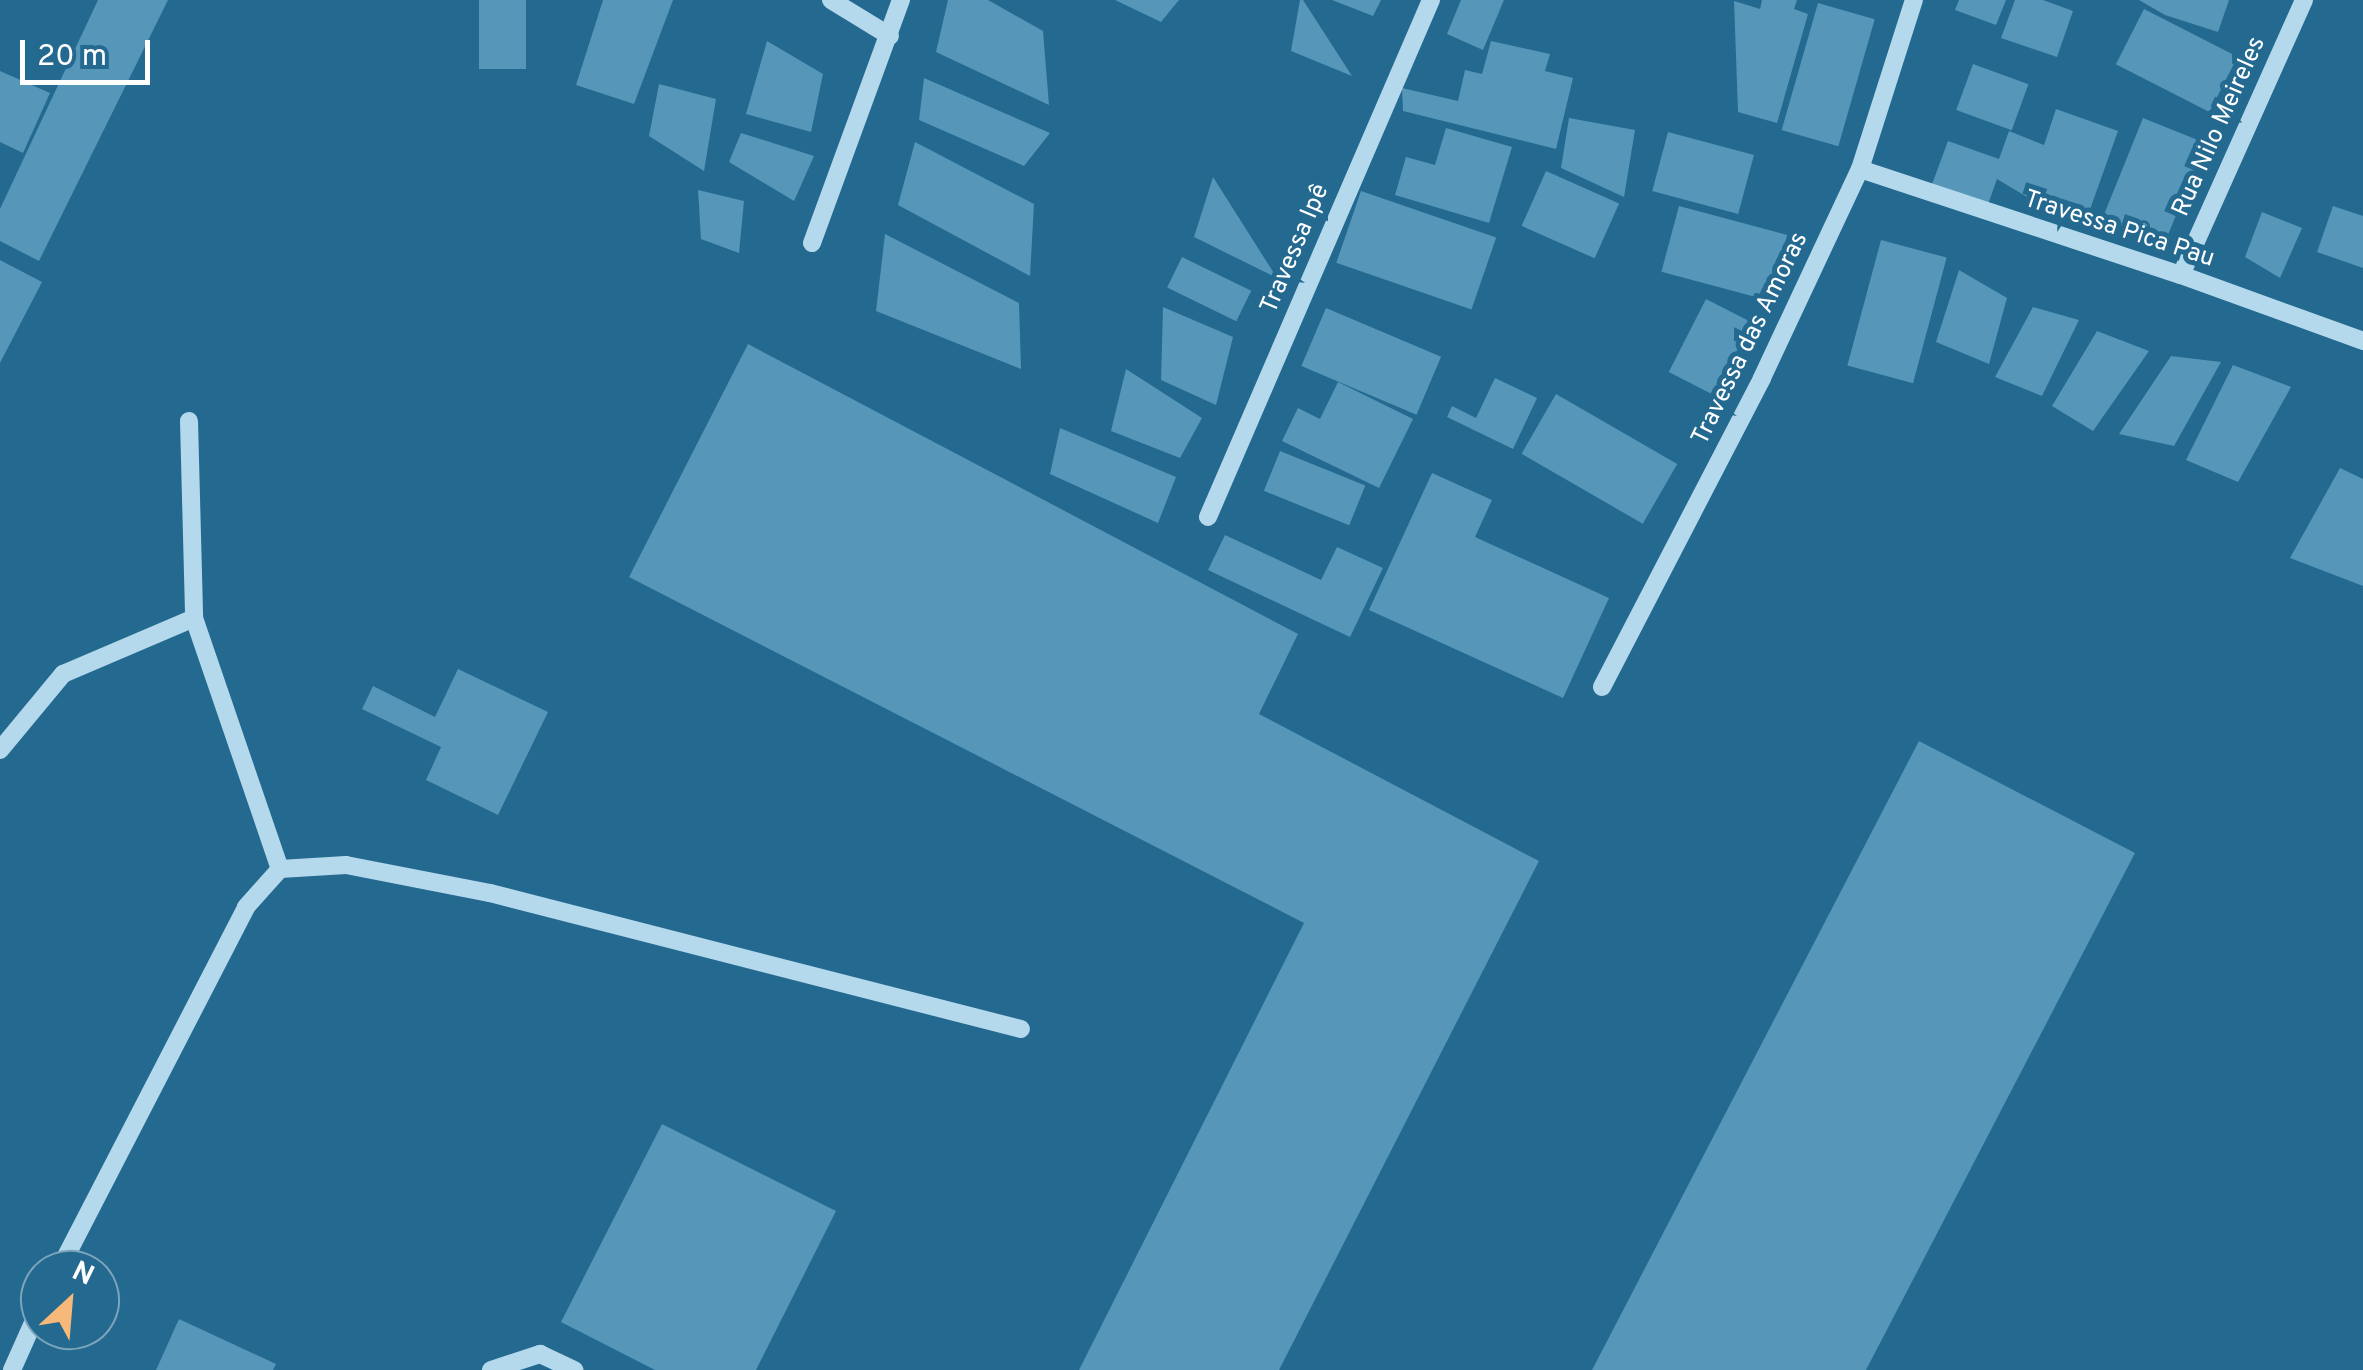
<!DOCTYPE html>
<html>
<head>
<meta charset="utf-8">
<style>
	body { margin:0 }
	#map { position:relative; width:2363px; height:1370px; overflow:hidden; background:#246990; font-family:Overpass,sans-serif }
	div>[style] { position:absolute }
	.building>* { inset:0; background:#5596b9; transform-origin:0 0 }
	.minor>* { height:18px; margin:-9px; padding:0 9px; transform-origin:9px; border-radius:9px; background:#b5d9ec }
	span { translate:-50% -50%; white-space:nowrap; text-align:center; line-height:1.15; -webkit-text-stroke:10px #246990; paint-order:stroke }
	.street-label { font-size:25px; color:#fff }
	.north { position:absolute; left:20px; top:1250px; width:100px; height:100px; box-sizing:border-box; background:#246990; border:2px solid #7ca5bc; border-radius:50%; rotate:26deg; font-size:28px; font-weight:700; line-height:40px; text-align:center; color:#fff }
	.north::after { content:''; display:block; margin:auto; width:35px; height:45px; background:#f6b979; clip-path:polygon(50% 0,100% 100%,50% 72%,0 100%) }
	.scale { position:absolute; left:20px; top:40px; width:130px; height:45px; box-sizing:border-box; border:5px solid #fff; border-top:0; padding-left:12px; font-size:30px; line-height:35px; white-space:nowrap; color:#fff; -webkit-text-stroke:8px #246990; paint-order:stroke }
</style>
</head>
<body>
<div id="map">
	<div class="building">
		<div style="clip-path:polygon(98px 0,168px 0,39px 261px,0 241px,0 209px)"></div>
		<div style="left:479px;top:0;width:47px;height:69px"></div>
		<div style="clip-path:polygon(603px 0,673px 0,634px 104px,576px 85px)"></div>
		<div style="clip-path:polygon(948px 0,988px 0,1043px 31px,1049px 105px,936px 52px)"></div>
		<div style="clip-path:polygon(1115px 0,1179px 0,1161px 22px)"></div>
		<div style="clip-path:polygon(1300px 0,1303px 0,1352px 76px,1291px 51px)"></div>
		<div style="clip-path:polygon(1332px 0,1381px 0,1373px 16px)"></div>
		<div style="clip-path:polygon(1461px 0,1504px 0,1483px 50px,1447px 34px)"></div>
		<div style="clip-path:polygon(1762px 0,1797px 0,1794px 9px,1808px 14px,1777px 123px,1738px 112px,1734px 1px,1760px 9px)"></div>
		<div style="clip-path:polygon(1959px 0,2006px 0,1996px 25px,1955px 10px)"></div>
		<div style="clip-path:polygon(2015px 0,2043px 0,2073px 11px,2057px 57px,2001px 38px)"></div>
		<div style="clip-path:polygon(2139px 0,2229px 0,2218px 32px,2165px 15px)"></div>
		<div style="left:1818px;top:3px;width:59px;height:132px;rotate:16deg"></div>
		<div style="left:2144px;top:9px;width:105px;height:62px;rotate:27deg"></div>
		<div style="clip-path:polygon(767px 41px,823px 74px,811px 132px,746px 114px)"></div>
		<div style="clip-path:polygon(1491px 41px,1550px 54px,1545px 71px,1573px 78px,1556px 149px,1403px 111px,1402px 88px,1458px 101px,1465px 70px,1482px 74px)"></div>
		<div style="left:1973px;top:64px;width:59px;height:49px;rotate:20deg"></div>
		<div style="clip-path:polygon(0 71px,50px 93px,23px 153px,0 142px)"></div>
		<div style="clip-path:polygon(924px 78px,1050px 133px,1024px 166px,919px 120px)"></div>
		<div style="clip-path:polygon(659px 84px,716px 99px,704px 171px,649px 136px)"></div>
		<div style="clip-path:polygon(2056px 109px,2118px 131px,2088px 215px,2027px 197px,1997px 179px,1987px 207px,1931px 187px,1948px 141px,1999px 159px,2009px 131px,2044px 145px)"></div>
		<div style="clip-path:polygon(1569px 118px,1635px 130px,1624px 197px,1561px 168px)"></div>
		<div style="left:2143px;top:118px;width:67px;height:108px;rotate:22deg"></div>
		<div style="clip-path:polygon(1446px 128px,1512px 147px,1489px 223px,1395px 195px,1406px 157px,1435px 165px)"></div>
		<div style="left:1668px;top:132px;width:89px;height:61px;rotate:15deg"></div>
		<div style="clip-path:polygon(741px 133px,814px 156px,794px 201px,729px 162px)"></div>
		<div style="clip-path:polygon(915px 142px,1034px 204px,1030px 276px,898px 205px)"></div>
		<div style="left:1546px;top:171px;width:80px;height:60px;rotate:24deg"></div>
		<div style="clip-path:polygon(1213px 177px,1277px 278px,1194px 237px)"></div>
		<div style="clip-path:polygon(698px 190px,744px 201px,739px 253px,701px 239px)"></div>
		<div style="left:1361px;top:191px;width:143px;height:76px;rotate:19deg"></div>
		<div style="left:1679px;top:206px;width:112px;height:68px;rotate:15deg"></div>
		<div style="clip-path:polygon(2333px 206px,2363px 216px,2363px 268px,2317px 252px)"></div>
		<div style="clip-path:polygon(2262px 212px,2302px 228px,2280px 278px,2245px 257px)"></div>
		<div style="clip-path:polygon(885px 234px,1019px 303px,1021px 369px,876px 311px)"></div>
		<div style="left:1881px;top:240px;width:68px;height:130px;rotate:15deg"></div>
		<div style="left:1182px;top:257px;width:77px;height:34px;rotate:26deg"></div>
		<div style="clip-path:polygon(0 260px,42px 282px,0 363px)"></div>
		<div style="clip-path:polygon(1959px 270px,2007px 298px,1989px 364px,1936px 342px)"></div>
		<div style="left:1706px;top:299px;width:51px;height:82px;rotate:27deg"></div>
		<div style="clip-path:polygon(1163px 307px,1233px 337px,1216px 405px,1161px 380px)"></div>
		<div style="clip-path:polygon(2033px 307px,2079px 320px,2042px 396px,1995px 377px)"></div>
		<div style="left:1326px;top:308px;width:125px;height:63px;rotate:23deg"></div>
		<div style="clip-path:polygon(2097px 331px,2149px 351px,2093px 431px,2052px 406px)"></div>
		<div style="clip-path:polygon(748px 344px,1298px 634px,1259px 714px,1539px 861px,1279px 1370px,1079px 1370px,1304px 923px,629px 577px)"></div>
		<div style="clip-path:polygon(2171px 356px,2221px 362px,2174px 446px,2119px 434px)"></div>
		<div style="clip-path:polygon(2233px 365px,2291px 387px,2238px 482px,2186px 460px)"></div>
		<div style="clip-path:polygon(1126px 369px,1202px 418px,1180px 458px,1111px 431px)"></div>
		<div style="clip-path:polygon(1495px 378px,1537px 398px,1513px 449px,1447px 417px,1452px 406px,1476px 418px)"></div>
		<div style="clip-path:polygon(1338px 382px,1413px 419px,1379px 488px,1282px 441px,1298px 408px,1320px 419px)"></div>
		<div style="left:1556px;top:394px;width:140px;height:69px;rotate:30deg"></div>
		<div style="clip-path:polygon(1060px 428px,1176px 477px,1158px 523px,1050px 474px)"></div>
		<div style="left:1280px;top:451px;width:92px;height:43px;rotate:22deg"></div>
		<div style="clip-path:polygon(2340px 468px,2363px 479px,2363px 586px,2290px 558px)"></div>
		<div style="clip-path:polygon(1432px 473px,1492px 500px,1475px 537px,1609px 598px,1563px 698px,1369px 610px)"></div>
		<div style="clip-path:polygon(1225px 535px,1321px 580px,1337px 547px,1383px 568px,1350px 637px,1208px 570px)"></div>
		<div style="clip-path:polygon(458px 669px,548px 712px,498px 815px,426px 780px,441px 747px,362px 709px,373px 686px,435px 717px)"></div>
		<div style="clip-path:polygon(1919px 741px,2135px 853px,1866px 1370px,1592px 1370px)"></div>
		<div style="clip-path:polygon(662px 1124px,836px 1211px,756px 1370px,655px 1370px,561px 1322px)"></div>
		<div style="clip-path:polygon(179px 1319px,276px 1364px,273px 1370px,156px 1370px)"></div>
	</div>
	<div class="minor">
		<div style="left:831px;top:0;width:69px;rotate:31.4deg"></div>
		<div style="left:1860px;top:169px;width:338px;rotate:18.3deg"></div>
		<div style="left:2181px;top:275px;width:194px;rotate:19.9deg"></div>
		<div style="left:812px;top:243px;width:259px;rotate:-69.9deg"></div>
		<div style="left:2181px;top:275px;width:301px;rotate:-65.9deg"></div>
		<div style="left:189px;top:421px;width:197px;rotate:88.5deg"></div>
		<div style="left:194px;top:618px;width:265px;rotate:71.1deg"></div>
		<div style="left:1208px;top:517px;width:563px;rotate:-66.67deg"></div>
		<div style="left:1602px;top:687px;width:348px;rotate:-62.6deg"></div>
		<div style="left:1762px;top:378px;width:231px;rotate:-64.9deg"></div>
		<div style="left:1860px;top:169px;width:177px;rotate:-72.3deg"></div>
		<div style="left:0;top:750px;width:99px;rotate:-50.3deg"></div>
		<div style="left:63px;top:674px;width:142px;rotate:-23.1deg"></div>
		<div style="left:59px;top:1270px;width:408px;rotate:-62.7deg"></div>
		<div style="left:246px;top:907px;width:51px;rotate:-48.2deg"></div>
		<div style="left:280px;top:869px;width:66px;rotate:-3.5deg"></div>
		<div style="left:346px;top:865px;width:147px;rotate:11deg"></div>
		<div style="left:490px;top:893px;width:548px;rotate:14.37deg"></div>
		<div style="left:12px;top:1370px;width:69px;rotate:-66deg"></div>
		<div style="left:491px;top:1370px;width:52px;rotate:-18.1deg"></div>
		<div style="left:540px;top:1354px;width:38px;rotate:25deg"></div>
	</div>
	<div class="street-label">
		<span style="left:2220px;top:127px;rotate:-66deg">Rua Nilo Meireles</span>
		<span style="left:2119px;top:230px;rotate:18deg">Travessa Pica Pau</span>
		<span style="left:1296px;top:249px;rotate:-67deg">Travessa Ipê</span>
		<span style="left:1751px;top:339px;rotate:-64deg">Travessa das Amoras</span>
	</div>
	<div class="north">N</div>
	<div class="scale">20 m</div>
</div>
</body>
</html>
